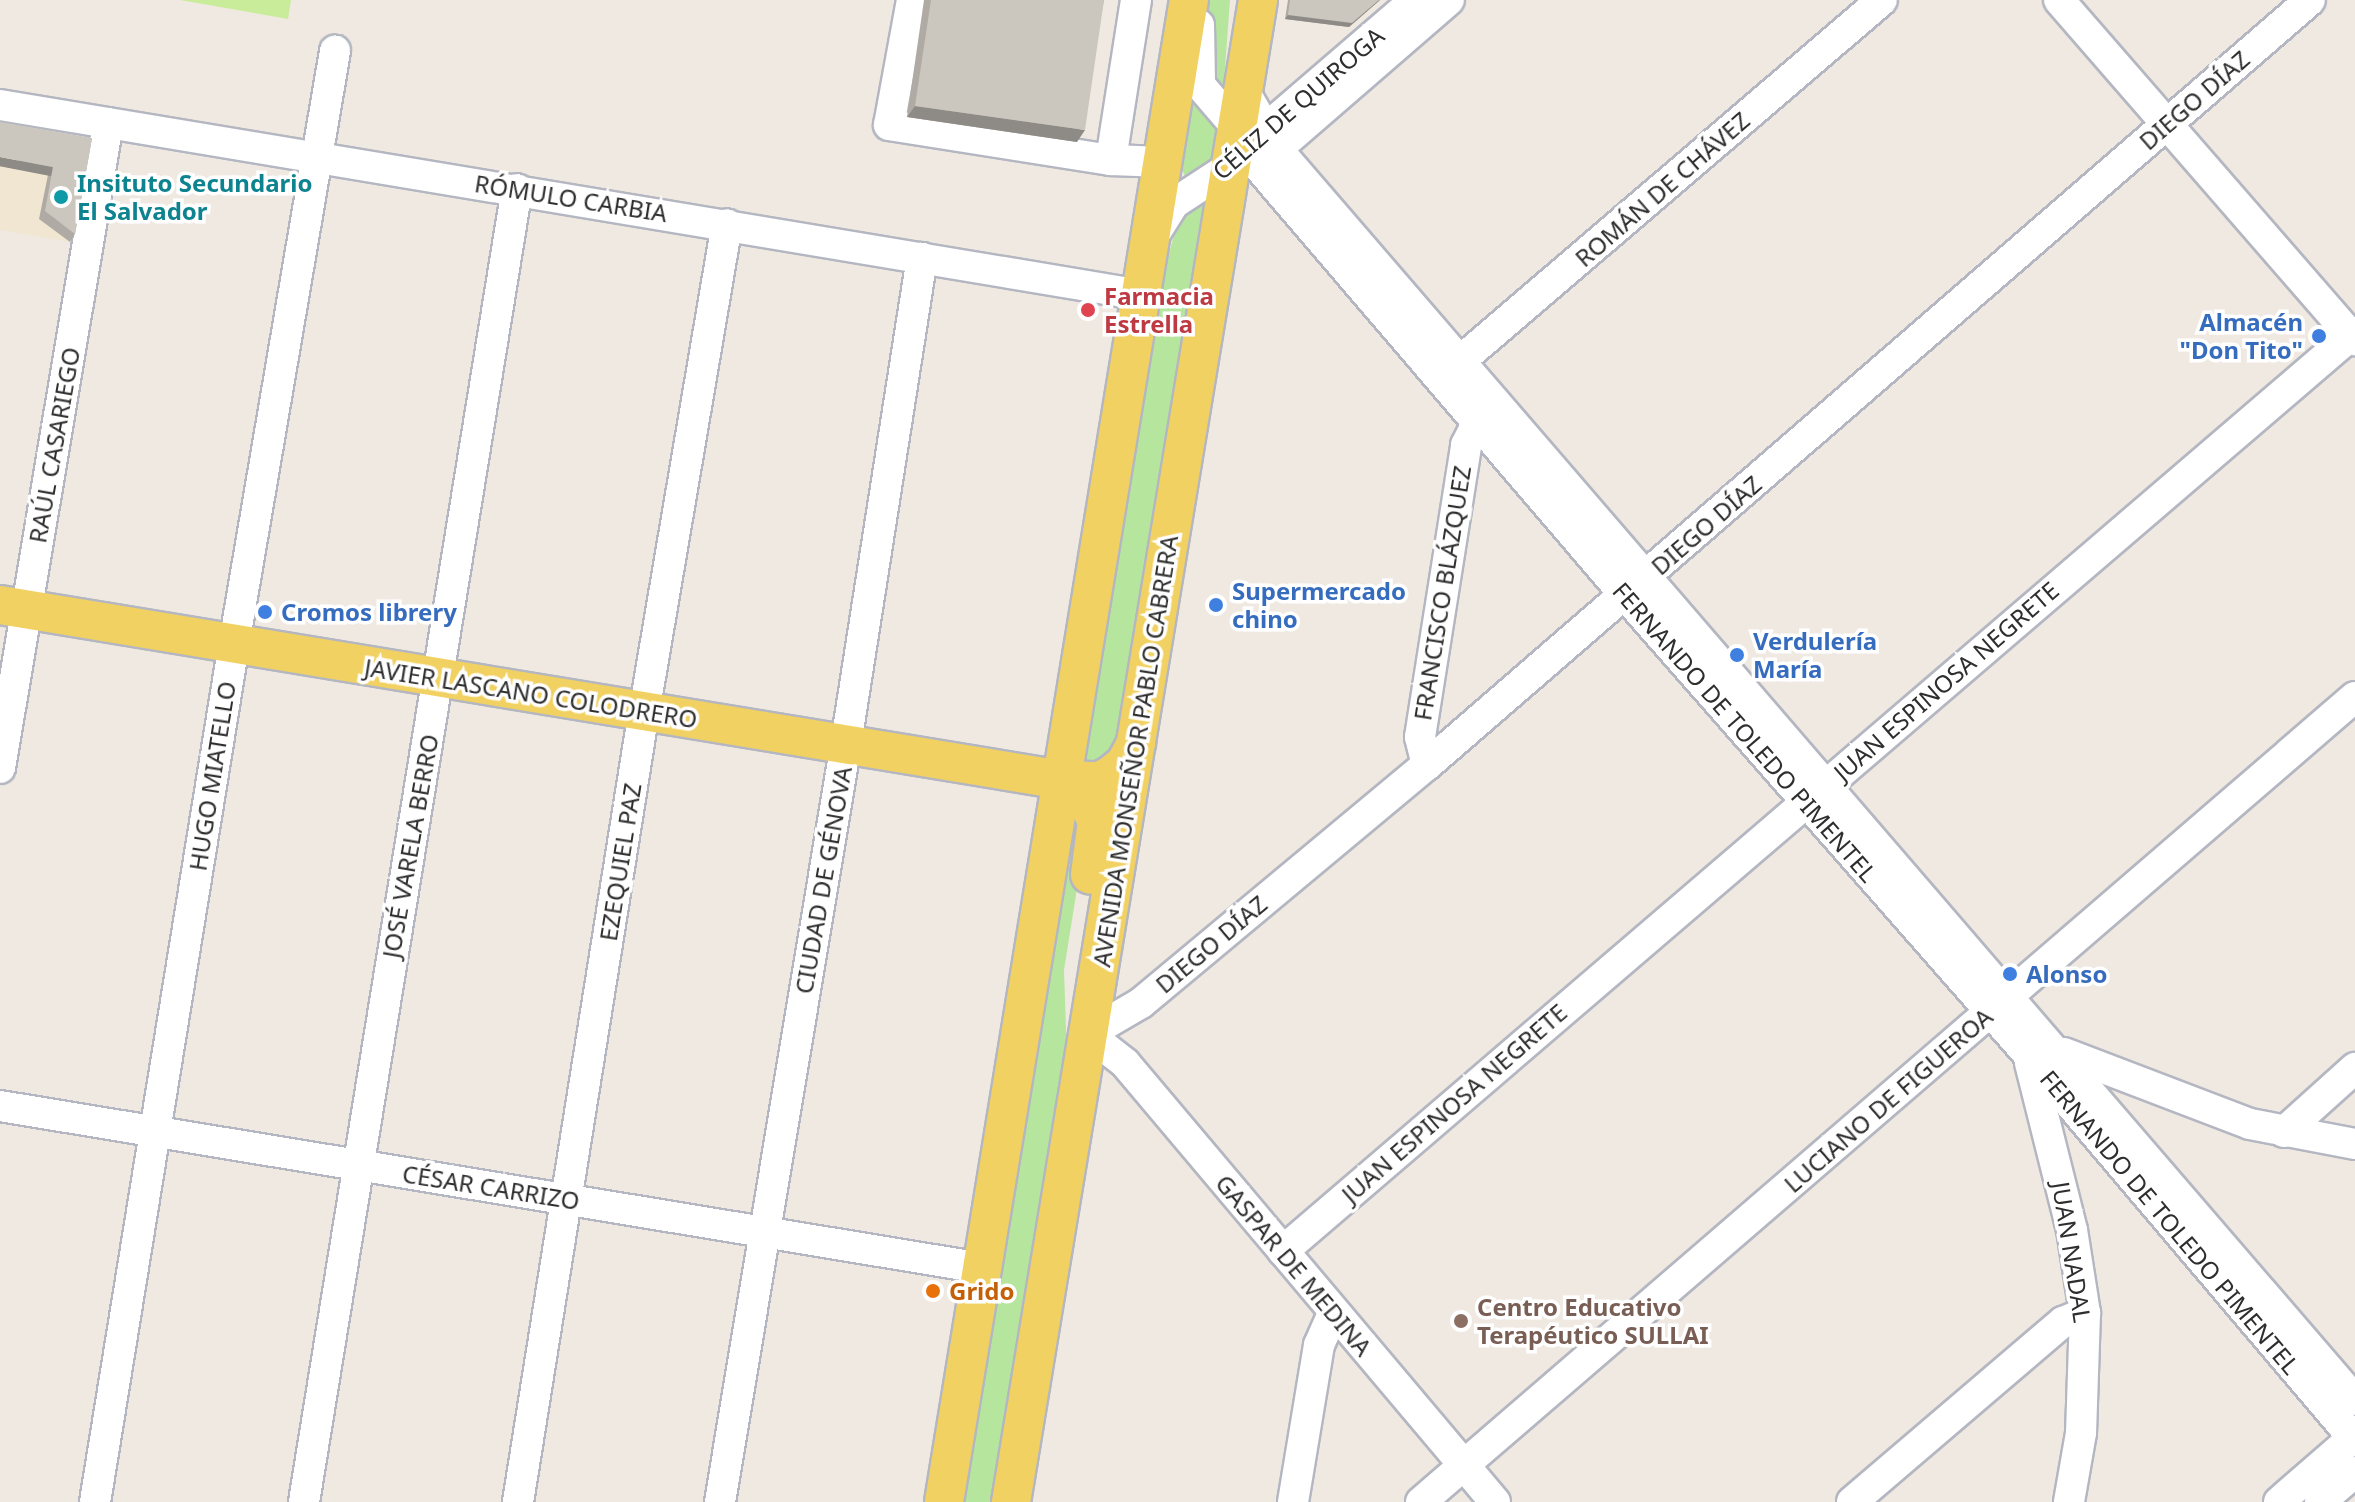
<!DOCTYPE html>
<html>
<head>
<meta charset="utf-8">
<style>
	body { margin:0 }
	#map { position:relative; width:2355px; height:1502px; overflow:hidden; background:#efe9e1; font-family:"Noto Sans",sans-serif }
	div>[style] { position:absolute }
	.education>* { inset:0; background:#f0e6d1 }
	.green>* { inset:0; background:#b6e59e }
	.pitch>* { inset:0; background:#c9ec9a }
	.roads { filter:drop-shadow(2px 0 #b4b7c1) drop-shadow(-2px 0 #b4b7c1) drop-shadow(0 2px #b4b7c1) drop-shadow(0 -2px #b4b7c1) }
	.minor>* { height:30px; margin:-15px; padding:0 15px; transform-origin:15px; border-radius:15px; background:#fff }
	.major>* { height:38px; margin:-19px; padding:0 19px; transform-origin:19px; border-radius:19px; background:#f2d163 }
	.wall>* { inset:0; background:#afaba4 }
	.shaded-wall>* { inset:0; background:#8e8b86; transform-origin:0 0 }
	.building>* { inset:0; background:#cbc7bf }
	.dots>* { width:22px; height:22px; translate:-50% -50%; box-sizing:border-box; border:4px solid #fff; border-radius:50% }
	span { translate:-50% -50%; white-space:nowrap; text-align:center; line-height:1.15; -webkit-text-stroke:7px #fff; paint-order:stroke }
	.street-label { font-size:24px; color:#2e2e2e }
	.culture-label { font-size:24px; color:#0d838f; font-weight:700 }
	.left { translate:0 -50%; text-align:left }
	.health-label { font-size:24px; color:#be3a42; font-weight:700 }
	.shop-label { font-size:24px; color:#366cbe; font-weight:700 }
	.right { translate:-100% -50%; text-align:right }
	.food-label { font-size:24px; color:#c56008; font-weight:700 }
	.education-label { font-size:24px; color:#785e54; font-weight:700 }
</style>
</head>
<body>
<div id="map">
	<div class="education">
		<div style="clip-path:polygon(0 131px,87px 146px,70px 242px,0 230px)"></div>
	</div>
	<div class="green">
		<div style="clip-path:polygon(1206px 0,1230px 0,1223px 95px,1212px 86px)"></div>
		<div style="clip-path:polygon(1191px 105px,1197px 105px,1218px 124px,1214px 160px,1185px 176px,1181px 168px)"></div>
		<div style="clip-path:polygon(1208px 201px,1121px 735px,1109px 756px,1096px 768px,1075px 759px,1164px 273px,1178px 219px)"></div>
		<div style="clip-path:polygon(1073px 823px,1084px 845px,1064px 970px,1067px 1059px,996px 1502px,959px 1502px)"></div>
	</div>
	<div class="pitch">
		<div style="clip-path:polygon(180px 0,291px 0,288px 19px)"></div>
	</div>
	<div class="roads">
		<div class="minor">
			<div style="left:912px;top:0;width:127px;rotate:100.4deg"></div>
			<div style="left:889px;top:125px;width:225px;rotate:9deg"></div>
			<div style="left:1136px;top:0;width:162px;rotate:98.9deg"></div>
			<div style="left:1111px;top:160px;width:52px;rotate:2.2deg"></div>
			<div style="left:2059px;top:0;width:451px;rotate:49deg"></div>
			<div style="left:1199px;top:25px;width:60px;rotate:89deg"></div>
			<div style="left:1200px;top:85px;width:57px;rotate:49.3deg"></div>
			<div style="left:1237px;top:128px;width:43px;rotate:61.1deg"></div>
			<div style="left:1258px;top:166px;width:565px;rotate:49.45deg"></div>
			<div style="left:1625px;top:595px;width:609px;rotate:48.73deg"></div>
			<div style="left:2027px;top:1053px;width:507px;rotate:49.72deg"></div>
			<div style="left:1243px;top:89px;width:69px;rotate:60.5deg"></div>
			<div style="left:1277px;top:149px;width:1651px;rotate:49.25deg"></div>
			<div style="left:0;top:105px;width:1157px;rotate:9.45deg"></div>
			<div style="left:1263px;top:161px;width:246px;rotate:-40.9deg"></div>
			<div style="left:1154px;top:235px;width:36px;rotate:-58deg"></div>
			<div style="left:1173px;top:204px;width:69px;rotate:-33.2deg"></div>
			<div style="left:1231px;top:166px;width:49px;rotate:-47.5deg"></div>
			<div style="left:1264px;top:130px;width:199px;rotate:-40.7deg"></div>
			<div style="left:1445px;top:374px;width:575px;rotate:-40.56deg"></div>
			<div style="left:1427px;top:765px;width:29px;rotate:-104deg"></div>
			<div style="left:1420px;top:737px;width:296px;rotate:-81deg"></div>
			<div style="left:1466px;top:445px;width:25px;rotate:-63deg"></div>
			<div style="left:0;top:768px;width:654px;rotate:-80.49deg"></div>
			<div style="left:2064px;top:1053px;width:199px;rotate:20.9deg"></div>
			<div style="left:2250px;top:1124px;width:107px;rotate:10.8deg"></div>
			<div style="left:2030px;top:1063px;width:172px;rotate:75.9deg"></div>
			<div style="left:2072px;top:1230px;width:84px;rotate:81.1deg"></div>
			<div style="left:2085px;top:1313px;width:120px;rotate:91.9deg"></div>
			<div style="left:2081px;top:1433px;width:70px;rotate:99.9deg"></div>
			<div style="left:0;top:1106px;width:995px;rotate:9.37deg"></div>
			<div style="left:2284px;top:1132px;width:96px;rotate:-42deg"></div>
			<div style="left:1283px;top:1251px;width:1412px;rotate:-40.61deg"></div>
			<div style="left:95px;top:1502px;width:869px;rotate:-80.8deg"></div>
			<div style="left:234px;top:644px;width:602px;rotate:-80.33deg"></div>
			<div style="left:304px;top:1502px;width:1330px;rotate:-80.79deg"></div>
			<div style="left:518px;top:1502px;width:770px;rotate:-80.95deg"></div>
			<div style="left:639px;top:742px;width:525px;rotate:-80.36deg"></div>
			<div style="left:720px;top:1502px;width:769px;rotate:-80.57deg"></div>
			<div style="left:846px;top:743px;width:491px;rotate:-81.1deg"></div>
			<div style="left:1293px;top:1502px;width:159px;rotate:-80.6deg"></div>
			<div style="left:1319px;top:1345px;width:34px;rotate:-66deg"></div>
			<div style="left:1421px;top:1502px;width:1233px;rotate:-40.76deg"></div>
			<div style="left:1495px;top:1502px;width:574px;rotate:-130.13deg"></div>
			<div style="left:1125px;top:1063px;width:47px;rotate:-141.9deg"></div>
			<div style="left:1088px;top:1034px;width:61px;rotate:-30.3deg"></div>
			<div style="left:1141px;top:1003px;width:372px;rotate:-39.8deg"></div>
			<div style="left:1427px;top:765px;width:1168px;rotate:-40.9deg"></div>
			<div style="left:1852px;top:1502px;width:277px;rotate:-40.5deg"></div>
			<div style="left:2063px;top:1322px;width:24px;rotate:-22deg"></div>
			<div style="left:2279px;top:1502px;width:101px;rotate:-41deg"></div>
			<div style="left:2320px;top:1502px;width:46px;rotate:-40.6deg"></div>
		</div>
		<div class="major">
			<div style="left:0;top:605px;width:1076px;rotate:9.36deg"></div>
			<div style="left:1062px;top:780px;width:38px;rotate:2deg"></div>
			<div style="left:1100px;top:781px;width:11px;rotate:-27deg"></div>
			<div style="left:1110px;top:776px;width:19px;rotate:-39deg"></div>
			<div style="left:1125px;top:764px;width:24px;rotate:-62deg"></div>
			<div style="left:1062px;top:780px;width:33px;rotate:41deg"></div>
			<div style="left:1087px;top:802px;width:21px;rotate:62deg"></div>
			<div style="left:1097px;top:821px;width:54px;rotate:97.4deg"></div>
			<div style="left:944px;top:1502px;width:1522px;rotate:-80.74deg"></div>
			<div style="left:1011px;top:1502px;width:1522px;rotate:-80.66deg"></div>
		</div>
	</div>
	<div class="wall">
		<div style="clip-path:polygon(924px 0,1104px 0,1077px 142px,907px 117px)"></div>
		<div style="clip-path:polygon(1288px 0,1380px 0,1349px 27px,1285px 19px)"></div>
		<div style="clip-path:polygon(92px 138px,75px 234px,70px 242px,39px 219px,48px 175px,0 166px)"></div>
	</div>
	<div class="shaded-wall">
		<div style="clip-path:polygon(1380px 0,1349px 27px,1285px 19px,1288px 15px)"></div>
		<div style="clip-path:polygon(915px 106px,1085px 130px,1077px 142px,907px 117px)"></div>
		<div style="left:0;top:157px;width:54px;height:9px;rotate:11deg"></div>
	</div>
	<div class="building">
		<div style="clip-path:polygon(931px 0,1104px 0,1085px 130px,915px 106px)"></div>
		<div style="clip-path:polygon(1290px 0,1379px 0,1352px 23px,1288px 15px)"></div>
		<div style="clip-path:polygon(0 122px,92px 138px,75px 234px,45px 211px,53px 167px,0 157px)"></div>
	</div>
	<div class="dots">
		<div style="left:61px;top:197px;background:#0f9aa8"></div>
		<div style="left:1088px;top:310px;background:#e0444e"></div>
		<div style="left:2319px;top:336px;background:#3f7fe0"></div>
		<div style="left:1216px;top:605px;background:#3f7fe0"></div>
		<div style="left:265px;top:612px;background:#3f7fe0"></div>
		<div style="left:1737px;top:655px;background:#3f7fe0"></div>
		<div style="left:2010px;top:974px;background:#3f7fe0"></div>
		<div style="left:933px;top:1291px;background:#e8710a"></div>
		<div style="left:1461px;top:1321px;background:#8d6e63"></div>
	</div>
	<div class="street-label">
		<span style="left:2194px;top:100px;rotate:-41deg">DIEGO DÍAZ</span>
		<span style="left:1298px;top:103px;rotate:-41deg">CÉLIZ DE QUIROGA</span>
		<span style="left:1662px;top:189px;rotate:-41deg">ROMÁN DE CHÁVEZ</span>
		<span style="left:571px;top:198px;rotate:9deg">RÓMULO CARBIA</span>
		<span style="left:54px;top:445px;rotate:-80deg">RAÚL CASARIEGO</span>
		<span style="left:1706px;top:525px;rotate:-41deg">DIEGO DÍAZ</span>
		<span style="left:1442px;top:593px;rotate:-81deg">FRANCISCO BLÁZQUEZ</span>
		<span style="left:1946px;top:681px;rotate:-41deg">JUAN ESPINOSA NEGRETE</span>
		<span style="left:531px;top:693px;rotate:9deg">JAVIER LASCANO COLODRERO</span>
		<span style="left:1745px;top:732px;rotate:49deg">FERNANDO DE TOLEDO PIMENTEL</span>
		<span style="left:1135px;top:751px;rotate:-81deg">AVENIDA MONSEÑOR PABLO CABRERA</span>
		<span style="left:212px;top:776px;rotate:-81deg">HUGO MIATELLO</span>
		<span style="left:410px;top:846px;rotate:-80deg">JOSÉ VARELA BERRO</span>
		<span style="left:620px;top:862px;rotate:-81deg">EZEQUIEL PAZ</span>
		<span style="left:823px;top:880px;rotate:-80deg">CIUDAD DE GÉNOVA</span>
		<span style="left:1211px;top:944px;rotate:-40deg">DIEGO DÍAZ</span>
		<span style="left:1888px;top:1100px;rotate:-41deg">LUCIANO DE FIGUEROA</span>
		<span style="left:1454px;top:1103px;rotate:-41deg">JUAN ESPINOSA NEGRETE</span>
		<span style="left:491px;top:1187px;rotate:9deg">CÉSAR CARRIZO</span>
		<span style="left:2170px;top:1222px;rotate:50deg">FERNANDO DE TOLEDO PIMENTEL</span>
		<span style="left:2072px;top:1252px;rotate:81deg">JUAN NADAL</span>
		<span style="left:1294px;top:1265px;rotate:50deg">GASPAR DE MEDINA</span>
	</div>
	<div class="culture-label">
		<span class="left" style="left:77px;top:197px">Insituto Secundario<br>El Salvador</span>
	</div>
	<div class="health-label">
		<span class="left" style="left:1104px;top:310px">Farmacia<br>Estrella</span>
	</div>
	<div class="shop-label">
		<span class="right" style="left:2303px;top:336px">Almacén<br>"Don Tito"</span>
		<span class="left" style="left:1232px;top:605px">Supermercado<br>chino</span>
		<span class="left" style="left:281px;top:612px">Cromos librery</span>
		<span class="left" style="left:1753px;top:655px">Verdulería<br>María</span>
		<span class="left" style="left:2026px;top:974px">Alonso</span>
	</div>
	<div class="food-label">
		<span class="left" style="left:949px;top:1291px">Grido</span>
	</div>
	<div class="education-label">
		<span class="left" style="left:1477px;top:1321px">Centro Educativo<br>Terapéutico SULLAI</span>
	</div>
</div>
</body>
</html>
